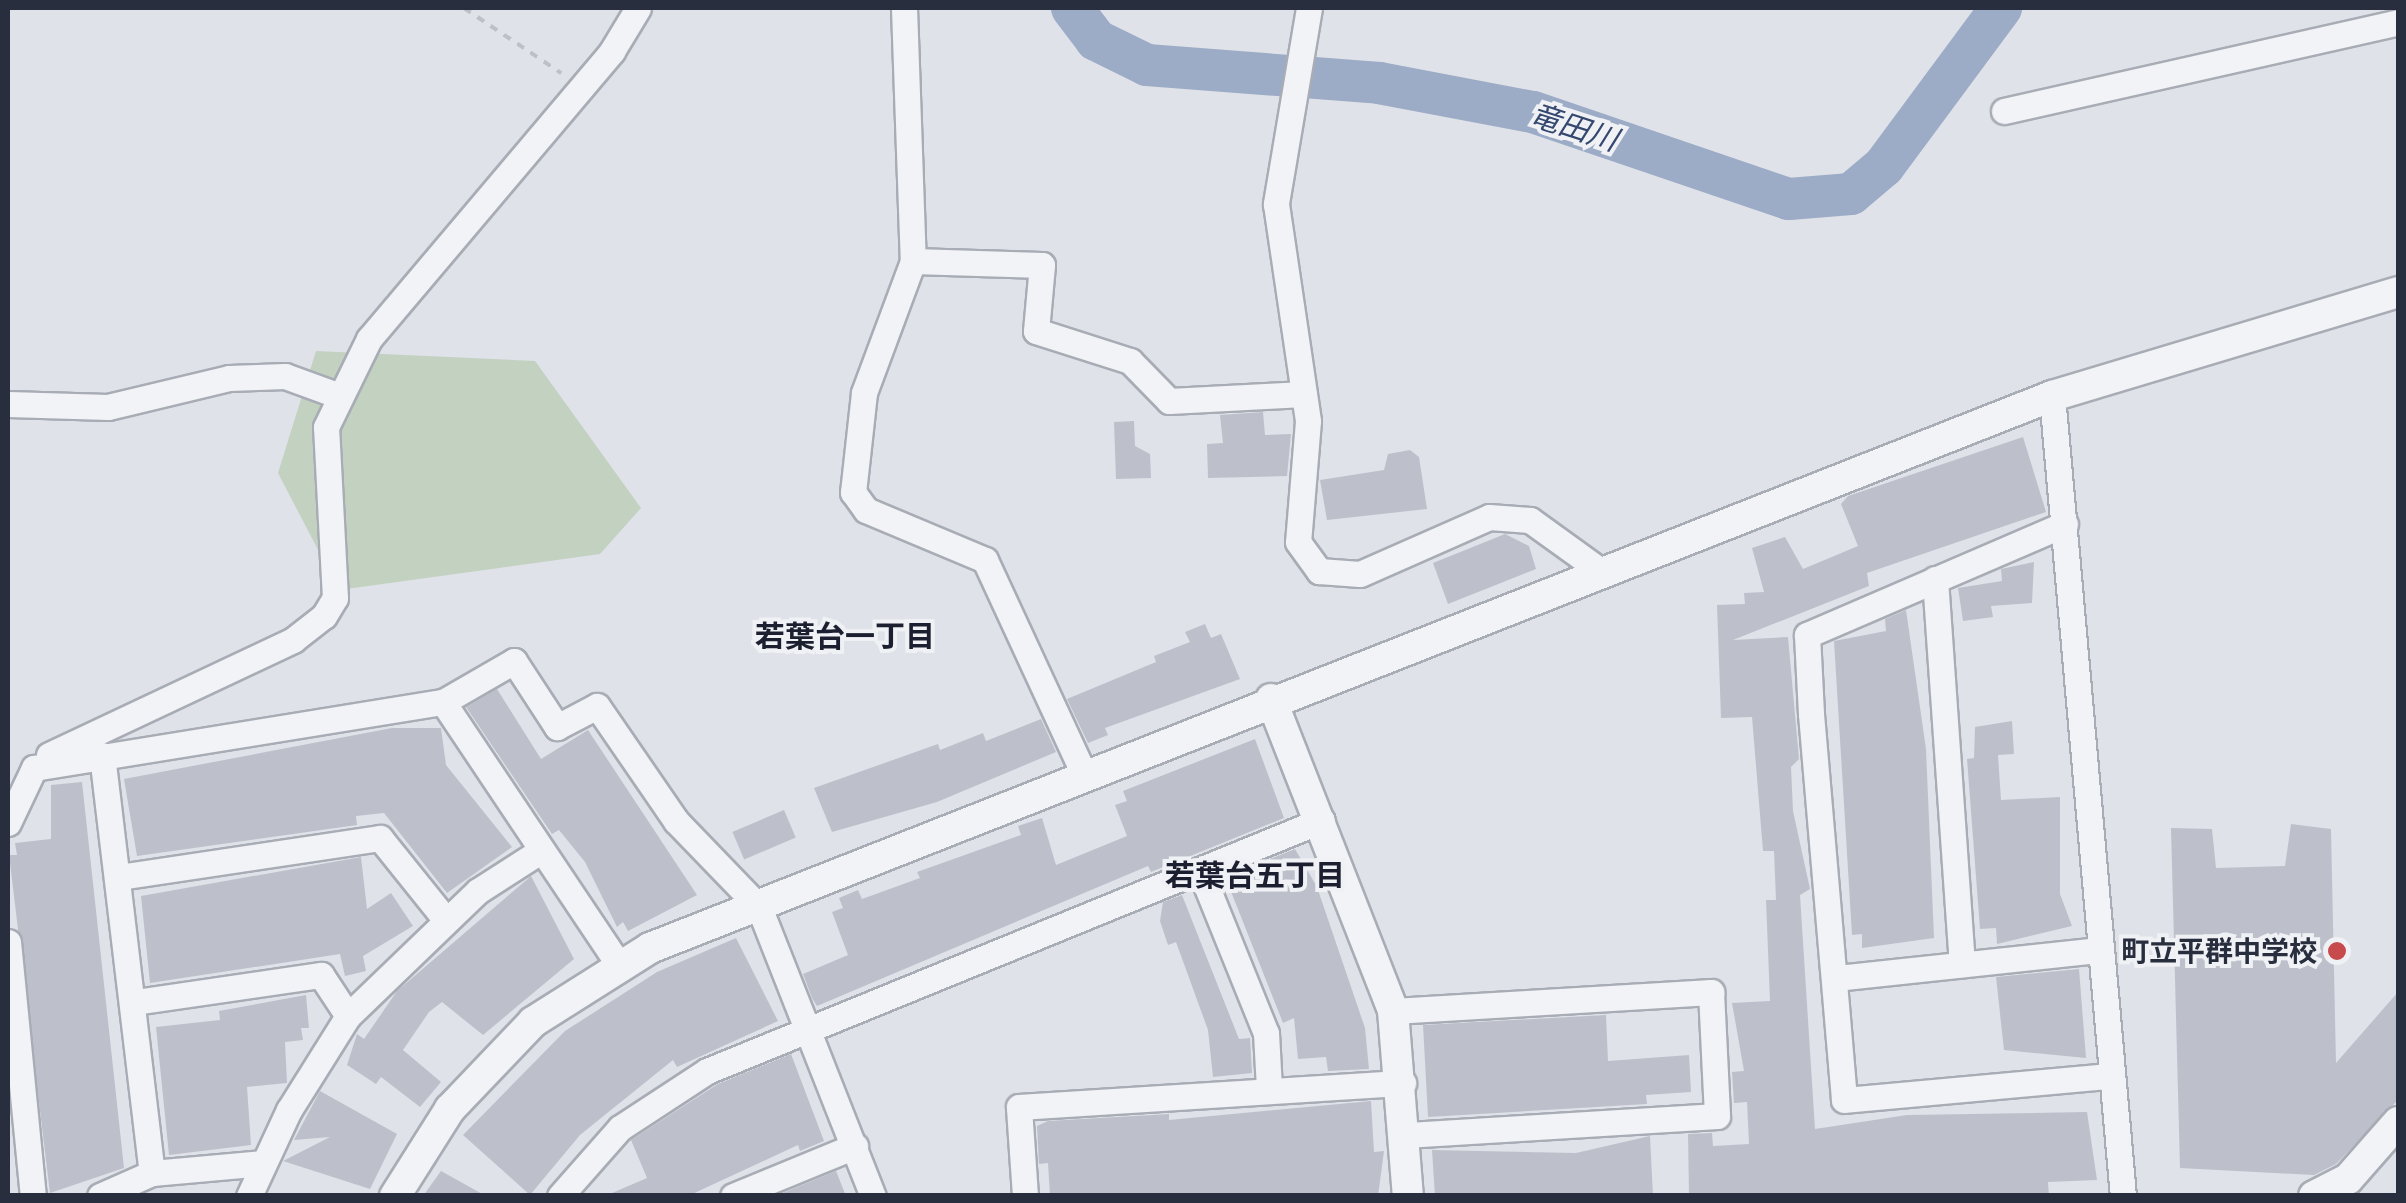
<!DOCTYPE html>
<html>
<head>
<meta charset="utf-8">
<style>
	body { margin:0 }
	#map { position:relative; width:2406px; height:1203px; overflow:hidden; background:#dfe2e8; font-family:Ubuntu,"Noto Sans JP",sans-serif }
	div>[style] { position:absolute }
	.green>* { inset:0; background:#c3d1c1 }
	.river>* { height:42px; margin:-21px; padding:0 21px; transform-origin:21px; border-radius:21px; background:#9cabc6 }
	.building>* { inset:0; background:#bdc0ca; transform-origin:0 0 }
	.path>* { height:4px; margin-top:-2px; transform-origin:0; background:repeating-linear-gradient(90deg,#bec0c6 0 8px,transparent 0 16px) }
	.roads { filter:drop-shadow(2px 0 #a8acb5) drop-shadow(-2px 0 #a8acb5) drop-shadow(0 2px #a8acb5) drop-shadow(0 -2px #a8acb5) }
	.minor>* { height:25px; margin:-12.5px; padding:0 12.5px; transform-origin:12.5px; border-radius:12.5px; background:#f2f3f6 }
	.tertiary>* { height:30px; margin:-15px; padding:0 15px; transform-origin:15px; border-radius:15px; background:#f2f3f6 }
	.dots>* { width:28px; height:28px; translate:-50% -50%; box-sizing:border-box; border:5px solid #eff1f5; border-radius:50% }
	span { translate:-50% -50%; white-space:nowrap; text-align:center; line-height:1.15; -webkit-text-stroke:8px #eff1f5; paint-order:stroke }
	.poi-label { font-size:28px; color:#292e3e; font-weight:700 }
	.right { translate:-100% -50%; text-align:right }
	.water-label { font-size:30px; color:#354870; font-style:italic }
	.neighbourhood-label { font-size:30px; color:#1b1f2f; font-weight:700 }
	.frame { position:absolute; inset:0; border:10px solid #292e3e; pointer-events:none }
</style>
</head>
<body>
<div id="map">
	<div class="green">
		<div style="clip-path:polygon(316px 351px,535px 361px,641px 508px,600px 554px,339px 590px,278px 473px)"></div>
	</div>
	<div class="river">
		<div style="left:1072px;top:8px;width:40px;rotate:53deg"></div>
		<div style="left:1096px;top:40px;width:57px;rotate:26.1deg"></div>
		<div style="left:1147px;top:65px;width:233px;rotate:4.4deg"></div>
		<div style="left:1379px;top:83px;width:157px;rotate:10.7deg"></div>
		<div style="left:1533px;top:112px;width:270px;rotate:18.8deg"></div>
		<div style="left:1789px;top:199px;width:62px;rotate:-4.6deg"></div>
		<div style="left:1851px;top:194px;width:43px;rotate:-40.3deg"></div>
		<div style="left:1884px;top:166px;width:197px;rotate:-53.5deg"></div>
	</div>
	<div class="building">
		<div style="clip-path:polygon(1263px 412px,1265px 435px,1291px 434px,1287px 476px,1208px 478px,1207px 444px,1223px 443px,1220px 415px)"></div>
		<div style="clip-path:polygon(1134px 421px,1135px 446px,1150px 454px,1151px 478px,1116px 479px,1114px 422px)"></div>
		<div style="clip-path:polygon(2023px 437px,2046px 512px,1867px 573px,1869px 586px,1733px 640px,1788px 637px,1799px 759px,1791px 767px,1793px 811px,1810px 889px,1800px 895px,1815px 1129px,1907px 1115px,2087px 1112px,2097px 1180px,2048px 1182px,2049px 1196px,1689px 1196px,1688px 1134px,1712px 1133px,1713px 1146px,1749px 1144px,1747px 1102px,1734px 1103px,1732px 1072px,1744px 1071px,1732px 1003px,1770px 1001px,1766px 900px,1776px 900px,1774px 851px,1763px 851px,1752px 717px,1721px 718px,1717px 605px,1745px 604px,1744px 593px,1764px 592px,1752px 548px,1785px 537px,1803px 569px,1858px 546px,1841px 504px,1848px 496px)"></div>
		<div style="clip-path:polygon(1410px 450px,1419px 457px,1427px 509px,1327px 520px,1320px 480px,1384px 470px,1388px 454px)"></div>
		<div style="clip-path:polygon(1505px 534px,1529px 546px,1536px 569px,1448px 604px,1433px 563px)"></div>
		<div style="clip-path:polygon(2034px 562px,2032px 603px,1991px 606px,1993px 617px,1963px 621px,1958px 588px,2002px 581px,2001px 569px)"></div>
		<div style="clip-path:polygon(1906px 610px,1926px 749px,1934px 938px,1862px 948px,1862px 934px,1852px 935px,1834px 641px,1886px 631px,1885px 619px)"></div>
		<div style="clip-path:polygon(1205px 624px,1211px 638px,1221px 634px,1240px 679px,1105px 728px,1108px 735px,1088px 743px,1067px 699px,1156px 662px,1154px 656px,1190px 642px,1185px 632px)"></div>
		<div style="clip-path:polygon(497px 689px,541px 759px,588px 730px,697px 895px,628px 931px,623px 922px,617px 927px,585px 862px,559px 830px,552px 834px,466px 707px)"></div>
		<div style="clip-path:polygon(1041px 719px,1056px 752px,937px 802px,832px 832px,814px 788px,938px 744px,940px 750px,983px 733px,986px 741px)"></div>
		<div style="clip-path:polygon(2012px 721px,2014px 754px,1998px 755px,2001px 800px,2060px 797px,2060px 894px,2072px 926px,1997px 944px,1996px 928px,1980px 929px,1967px 759px,1974px 758px,1975px 727px)"></div>
		<div style="clip-path:polygon(392px 728px,441px 728px,446px 765px,512px 847px,447px 893px,384px 813px,356px 816px,357px 825px,137px 856px,124px 779px)"></div>
		<div style="clip-path:polygon(1255px 739px,1284px 818px,1151px 872px,1148px 866px,817px 1006px,812px 998px,803px 974px,848px 955px,832px 912px,843px 908px,839px 898px,858px 890px,862px 899px,920px 878px,917px 872px,1021px 835px,1018px 826px,1042px 818px,1056px 865px,1127px 836px,1115px 805px,1127px 801px,1123px 791px)"></div>
		<div style="clip-path:polygon(82px 782px,124px 1168px,50px 1193px,9px 855px,17px 855px,15px 843px,51px 839px,51px 785px)"></div>
		<div style="left:784px;top:810px;width:30px;height:56px;rotate:67deg"></div>
		<div style="clip-path:polygon(2291px 824px,2331px 829px,2336px 1063px,2398px 992px,2398px 1100px,2336px 1164px,2314px 1175px,2180px 1168px,2171px 828px,2212px 829px,2216px 868px,2285px 866px)"></div>
		<div style="clip-path:polygon(1295px 849px,1317px 887px,1365px 1028px,1369px 1069px,1328px 1071px,1326px 1057px,1298px 1059px,1294px 1018px,1283px 1023px,1228px 884px,1273px 867px,1270px 859px)"></div>
		<div style="clip-path:polygon(361px 857px,367px 909px,391px 893px,413px 926px,363px 956px,366px 971px,345px 976px,340px 954px,150px 983px,141px 896px)"></div>
		<div style="clip-path:polygon(531px 876px,574px 959px,483px 1035px,442px 1002px,429px 1012px,403px 1050px,441px 1082px,420px 1107px,381px 1077px,376px 1084px,347px 1065px,357px 1034px,364px 1039px,397px 991px)"></div>
		<div style="clip-path:polygon(1182px 895px,1239px 1039px,1250px 1038px,1252px 1073px,1213px 1077px,1208px 1030px,1176px 942px,1168px 945px,1160px 921px,1163px 902px)"></div>
		<div style="clip-path:polygon(736px 938px,778px 1021px,677px 1067px,673px 1060px,580px 1135px,530px 1195px,463px 1135px,565px 1031px,657px 972px)"></div>
		<div style="clip-path:polygon(2079px 969px,2086px 1058px,2004px 1050px,1996px 977px)"></div>
		<div style="clip-path:polygon(306px 995px,309px 1028px,301px 1028px,303px 1040px,285px 1042px,287px 1083px,247px 1087px,251px 1145px,169px 1155px,156px 1027px,220px 1020px,219px 1011px)"></div>
		<div style="clip-path:polygon(1606px 1015px,1608px 1061px,1689px 1055px,1691px 1092px,1646px 1095px,1647px 1104px,1428px 1117px,1423px 1025px)"></div>
		<div style="clip-path:polygon(791px 1054px,824px 1141px,800px 1151px,798px 1145px,688px 1196px,605px 1196px,647px 1178px,631px 1140px,718px 1084px)"></div>
		<div style="clip-path:polygon(320px 1091px,397px 1134px,370px 1189px,283px 1161px,330px 1137px,294px 1140px)"></div>
		<div style="clip-path:polygon(1371px 1101px,1374px 1152px,1384px 1151px,1378px 1196px,1050px 1196px,1048px 1163px,1039px 1164px,1037px 1126px,1048px 1121px,1169px 1114px,1169px 1120px)"></div>
		<div style="clip-path:polygon(1650px 1136px,1653px 1196px,1435px 1196px,1432px 1150px,1576px 1153px)"></div>
		<div style="clip-path:polygon(441px 1171px,486px 1196px,423px 1196px)"></div>
		<div style="clip-path:polygon(836px 1171px,846px 1196px,778px 1196px,778px 1195px)"></div>
	</div>
	<div class="path">
		<div style="left:464px;top:8px;width:117px;rotate:33.8deg"></div>
	</div>
	<div class="roads">
		<div class="minor">
			<div style="left:904px;top:8px;width:253px;rotate:88deg"></div>
			<div style="left:913px;top:261px;width:141px;rotate:110.4deg"></div>
			<div style="left:864px;top:393px;width:100px;rotate:96.3deg"></div>
			<div style="left:853px;top:492px;width:22px;rotate:54deg"></div>
			<div style="left:866px;top:510px;width:129px;rotate:22.8deg"></div>
			<div style="left:985px;top:560px;width:236px;rotate:65.2deg"></div>
			<div style="left:1309px;top:8px;width:199px;rotate:99.6deg"></div>
			<div style="left:1276px;top:204px;width:219px;rotate:81.6deg"></div>
			<div style="left:1308px;top:421px;width:121px;rotate:94.7deg"></div>
			<div style="left:1298px;top:542px;width:36px;rotate:54deg"></div>
			<div style="left:1319px;top:571px;width:41px;rotate:4.2deg"></div>
			<div style="left:1360px;top:574px;width:141px;rotate:-23.8deg"></div>
			<div style="left:1489px;top:517px;width:41px;rotate:4.2deg"></div>
			<div style="left:1530px;top:520px;width:84px;rotate:35.8deg"></div>
			<div style="left:2004px;top:111px;width:404px;rotate:-12.7deg"></div>
			<div style="left:913px;top:261px;width:129px;rotate:1.8deg"></div>
			<div style="left:1042px;top:265px;width:66px;rotate:95.2deg"></div>
			<div style="left:1036px;top:331px;width:99px;rotate:17.7deg"></div>
			<div style="left:1130px;top:361px;width:56px;rotate:45.7deg"></div>
			<div style="left:1169px;top:401px;width:135px;rotate:-3deg"></div>
			<div style="left:2052px;top:396px;width:803px;rotate:84.93deg"></div>
			<div style="left:8px;top:404px;width:100px;rotate:1.7deg"></div>
			<div style="left:108px;top:407px;width:124px;rotate:-13.5deg"></div>
			<div style="left:229px;top:378px;width:56px;rotate:-2deg"></div>
			<div style="left:285px;top:376px;width:59px;rotate:20deg"></div>
			<div style="left:2065px;top:524px;width:281px;rotate:156.7deg"></div>
			<div style="left:1807px;top:635px;width:79px;rotate:87.1deg"></div>
			<div style="left:1811px;top:714px;width:387px;rotate:85.1deg"></div>
			<div style="left:1844px;top:1100px;width:265px;rotate:-5.2deg"></div>
			<div style="left:1935px;top:579px;width:386px;rotate:86deg"></div>
			<div style="left:443px;top:702px;width:316px;rotate:56.2deg"></div>
			<div style="left:49px;top:755px;width:270px;rotate:-25.2deg"></div>
			<div style="left:293px;top:640px;width:39px;rotate:-38deg"></div>
			<div style="left:324px;top:616px;width:21px;rotate:-59deg"></div>
			<div style="left:335px;top:598px;width:171px;rotate:-93deg"></div>
			<div style="left:326px;top:427px;width:98px;rotate:-64deg"></div>
			<div style="left:369px;top:339px;width:377px;rotate:-49.8deg"></div>
			<div style="left:612px;top:51px;width:50px;rotate:-58.8deg"></div>
			<div style="left:102px;top:755px;width:421px;rotate:83.2deg"></div>
			<div style="left:8px;top:823px;width:61px;rotate:-64.7deg"></div>
			<div style="left:34px;top:768px;width:414px;rotate:-9.2deg"></div>
			<div style="left:443px;top:702px;width:82px;rotate:-30deg"></div>
			<div style="left:514px;top:661px;width:79px;rotate:56.9deg"></div>
			<div style="left:557px;top:727px;width:45px;rotate:-27.7deg"></div>
			<div style="left:597px;top:706px;width:140px;rotate:55.5deg"></div>
			<div style="left:676px;top:821px;width:120px;rotate:46deg"></div>
			<div style="left:759px;top:907px;width:311px;rotate:68.5deg"></div>
			<div style="left:1200px;top:870px;width:176px;rotate:68deg"></div>
			<div style="left:1266px;top:1033px;width:55px;rotate:86.9deg"></div>
			<div style="left:119px;top:877px;width:264px;rotate:-8.5deg"></div>
			<div style="left:380px;top:838px;width:105px;rotate:51.2deg"></div>
			<div style="left:8px;top:942px;width:255px;rotate:84.4deg"></div>
			<div style="left:1836px;top:978px;width:262px;rotate:-6.1deg"></div>
			<div style="left:135px;top:1002px;width:188px;rotate:-8.3deg"></div>
			<div style="left:321px;top:975px;width:49px;rotate:56.6deg"></div>
			<div style="left:1393px;top:1011px;width:319px;rotate:-3.4deg"></div>
			<div style="left:1711px;top:992px;width:124px;rotate:87.2deg"></div>
			<div style="left:1717px;top:1116px;width:313px;rotate:176.5deg"></div>
			<div style="left:100px;top:1196px;width:57px;rotate:-23.9deg"></div>
			<div style="left:152px;top:1173px;width:112px;rotate:-5.1deg"></div>
			<div style="left:249px;top:1196px;width:95px;rotate:-65.1deg"></div>
			<div style="left:289px;top:1110px;width:111px;rotate:-57.9deg"></div>
			<div style="left:348px;top:1016px;width:180px;rotate:-43.9deg"></div>
			<div style="left:478px;top:891px;width:74px;rotate:-32.8deg"></div>
			<div style="left:560px;top:1196px;width:91px;rotate:-48.6deg"></div>
			<div style="left:620px;top:1128px;width:104px;rotate:-33.2deg"></div>
			<div style="left:707px;top:1071px;width:664px;rotate:-22.2deg"></div>
			<div style="left:733px;top:1196px;width:132px;rotate:-22.3deg"></div>
			<div style="left:1025px;top:1196px;width:89px;rotate:-93.9deg"></div>
			<div style="left:1019px;top:1107px;width:385px;rotate:-3.6deg"></div>
		</div>
		<div class="tertiary">
			<div style="left:1271px;top:699px;width:335px;rotate:68.6deg"></div>
			<div style="left:1393px;top:1011px;width:186px;rotate:85.4deg"></div>
			<div style="left:395px;top:1196px;width:103px;rotate:-57.7deg"></div>
			<div style="left:450px;top:1109px;width:120px;rotate:-46.3deg"></div>
			<div style="left:533px;top:1022px;width:138px;rotate:-32.3deg"></div>
			<div style="left:650px;top:948px;width:1507px;rotate:-21.49deg"></div>
			<div style="left:2052px;top:396px;width:361px;rotate:-16.7deg"></div>
			<div style="left:2314px;top:1196px;width:38px;rotate:-27deg"></div>
			<div style="left:2348px;top:1179px;width:76px;rotate:-48.7deg"></div>
		</div>
	</div>
	<div class="dots">
		<div style="left:2337px;top:951px;background:#c74a4d"></div>
	</div>
	<div class="poi-label">
		<span class="right" style="left:2317px;top:951px">町立平群中学校</span>
	</div>
	<div class="water-label">
		<span style="left:1574px;top:127px;rotate:18deg">竜田川</span>
	</div>
	<div class="neighbourhood-label">
		<span style="left:845px;top:636px">若葉台一丁目</span>
		<span style="left:1255px;top:875px">若葉台五丁目</span>
	</div>
	<div class="frame"></div>
</div>
</body>
</html>
